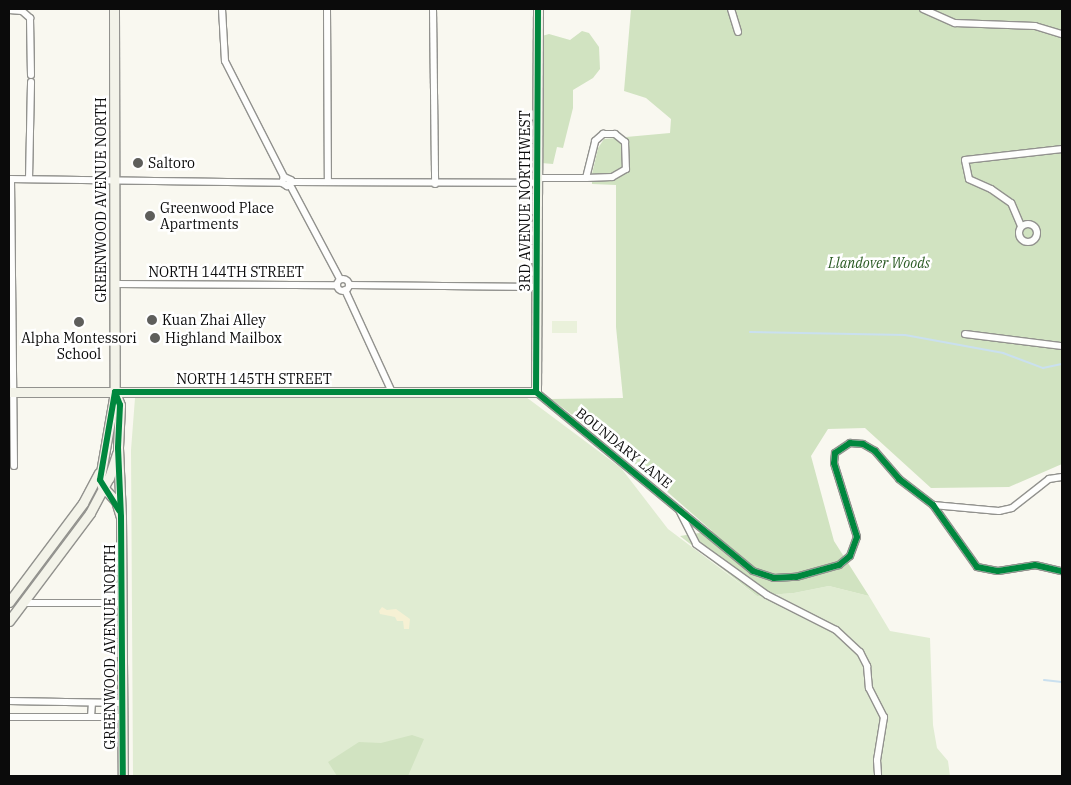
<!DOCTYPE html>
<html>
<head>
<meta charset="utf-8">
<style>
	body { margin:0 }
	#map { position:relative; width:1071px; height:785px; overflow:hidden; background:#f9f8f0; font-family:"IBM Plex Serif",serif }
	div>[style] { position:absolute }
	.green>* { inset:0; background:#e0ecd2 }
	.forest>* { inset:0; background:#d1e3c1 }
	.sand>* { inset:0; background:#f6f1d4 }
	.pitch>* { inset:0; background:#eaf1db; transform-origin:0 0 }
	.stream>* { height:2px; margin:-1px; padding:0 1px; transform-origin:1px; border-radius:1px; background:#cae0ef }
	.roads { filter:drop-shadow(1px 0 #92928e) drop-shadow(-1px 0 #92928e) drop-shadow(0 1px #92928e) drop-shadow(0 -1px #92928e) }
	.street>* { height:6px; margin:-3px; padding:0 3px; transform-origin:3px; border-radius:3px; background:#fefefd }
	.street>.ring { margin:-3px; padding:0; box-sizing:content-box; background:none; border:6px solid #fefefd; border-radius:50% }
	.secondary>* { height:9px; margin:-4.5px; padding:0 4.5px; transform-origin:4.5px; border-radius:4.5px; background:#f3f3e9 }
	.cycleway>* { height:6px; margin:-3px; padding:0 3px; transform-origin:3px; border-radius:3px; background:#00873e }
	.dots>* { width:14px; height:14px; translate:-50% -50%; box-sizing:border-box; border:2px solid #fff; border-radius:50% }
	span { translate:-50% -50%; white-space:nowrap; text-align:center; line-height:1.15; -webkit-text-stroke:5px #fff; paint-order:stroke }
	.poi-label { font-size:14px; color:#0b0b0b }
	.left { translate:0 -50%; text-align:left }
	.street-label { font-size:14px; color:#0b0b0b }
	.park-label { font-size:14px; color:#2b5b24; font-style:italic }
	.frame { position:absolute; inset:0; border:10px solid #0b0b0b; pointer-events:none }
</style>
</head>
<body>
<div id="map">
	<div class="green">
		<div style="clip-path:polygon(526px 397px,621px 468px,668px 529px,757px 596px,794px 593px,829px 586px,869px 596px,890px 631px,930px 638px,933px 725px,937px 748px,948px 761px,950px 776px,133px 776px,131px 450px,135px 398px)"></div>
	</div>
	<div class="forest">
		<div style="clip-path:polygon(631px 9px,1062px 9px,1062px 464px,1009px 487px,931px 488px,865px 428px,828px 429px,811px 456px,834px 541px,869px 596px,829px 586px,794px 593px,757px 596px,680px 536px,712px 531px,623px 453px,551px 399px,623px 398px,616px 327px,616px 185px,592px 184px,592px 174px,598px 148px,604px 139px,670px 133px,671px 119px,646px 98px,624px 91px)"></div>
		<div style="clip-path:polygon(582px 31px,589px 33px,599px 47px,600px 69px,593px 78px,573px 90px,573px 108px,563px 148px,557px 147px,553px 164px,541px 163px,542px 36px,549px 34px,570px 40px)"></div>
		<div style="clip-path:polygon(412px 735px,424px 739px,408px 776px,337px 776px,328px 762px,359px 742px,381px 743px)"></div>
	</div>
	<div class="sand">
		<div style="clip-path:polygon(382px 607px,387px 610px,396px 609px,410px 619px,409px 629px,404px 629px,403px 621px,397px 621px,395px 617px,380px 614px,379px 611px)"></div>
	</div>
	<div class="pitch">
		<div style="left:552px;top:321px;width:25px;height:12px"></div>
	</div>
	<div class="stream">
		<div style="left:750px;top:332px;width:155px;rotate:1.1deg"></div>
		<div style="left:905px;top:335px;width:100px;rotate:10.4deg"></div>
		<div style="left:1003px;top:353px;width:43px;rotate:20.6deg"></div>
		<div style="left:1043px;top:368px;width:19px;rotate:-12deg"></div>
		<div style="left:1044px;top:680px;width:18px;rotate:6deg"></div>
	</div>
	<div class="roads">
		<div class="street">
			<div style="left:222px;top:9px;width:52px;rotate:86.7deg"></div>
			<div style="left:225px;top:61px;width:130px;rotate:63deg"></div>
			<div style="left:327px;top:9px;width:173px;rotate:89.7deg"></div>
			<div style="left:433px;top:9px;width:175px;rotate:89.3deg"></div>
			<div style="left:731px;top:9px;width:24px;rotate:73deg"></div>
			<div style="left:923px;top:9px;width:35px;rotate:24deg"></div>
			<div style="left:955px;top:23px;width:80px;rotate:2.1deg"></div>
			<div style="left:1035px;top:26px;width:28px;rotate:17deg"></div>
			<div style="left:9px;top:10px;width:13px;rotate:4deg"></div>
			<div style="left:22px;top:11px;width:11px;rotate:41deg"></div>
			<div style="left:30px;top:18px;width:57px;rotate:89deg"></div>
			<div style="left:603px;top:134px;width:12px"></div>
			<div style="left:615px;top:134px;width:13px;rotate:39deg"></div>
			<div style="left:625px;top:142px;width:27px;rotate:88deg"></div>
			<div style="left:626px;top:169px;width:16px;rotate:150deg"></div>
			<div style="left:612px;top:177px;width:26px;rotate:178deg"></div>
			<div style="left:586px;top:178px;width:38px;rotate:-76deg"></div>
			<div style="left:595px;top:141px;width:11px;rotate:-41deg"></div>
			<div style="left:537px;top:178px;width:49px"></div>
			<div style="left:9px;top:179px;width:273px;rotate:0.8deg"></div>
			<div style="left:282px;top:183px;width:6px;rotate:31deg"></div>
			<div style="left:287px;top:186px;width:7px;rotate:-56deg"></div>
			<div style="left:291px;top:180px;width:8px;rotate:-157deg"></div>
			<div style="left:284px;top:177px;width:6px;rotate:108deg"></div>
			<div style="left:11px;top:179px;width:287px;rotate:89.4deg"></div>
			<div style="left:29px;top:179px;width:97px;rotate:-88.8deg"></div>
			<div style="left:291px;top:182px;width:246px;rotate:0.2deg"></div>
			<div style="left:290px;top:185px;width:106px;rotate:62deg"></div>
			<div class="ring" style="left:1019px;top:224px;width:12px;height:12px"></div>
			<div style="left:1021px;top:226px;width:25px;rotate:-113deg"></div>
			<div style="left:1011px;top:203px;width:24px;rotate:-145deg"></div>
			<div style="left:991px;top:189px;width:24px;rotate:-156deg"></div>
			<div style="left:969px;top:179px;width:19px;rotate:-102deg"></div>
			<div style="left:965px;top:160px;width:98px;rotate:-6.5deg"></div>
			<div class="ring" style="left:337px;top:279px;width:6px;height:6px"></div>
			<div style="left:116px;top:284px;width:221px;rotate:0.3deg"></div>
			<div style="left:349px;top:285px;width:189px;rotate:0.6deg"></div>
			<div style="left:345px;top:290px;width:112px;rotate:65.3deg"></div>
			<div style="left:965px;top:334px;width:98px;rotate:7.1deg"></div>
			<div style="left:536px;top:392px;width:281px;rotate:39.5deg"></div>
			<div style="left:753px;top:571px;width:22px;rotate:18deg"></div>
			<div style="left:774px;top:578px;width:22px;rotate:-3deg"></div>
			<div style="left:796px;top:577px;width:45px;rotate:-15.6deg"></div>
			<div style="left:839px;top:565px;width:14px;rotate:-39deg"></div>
			<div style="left:850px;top:556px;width:20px;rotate:-70deg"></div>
			<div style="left:857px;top:537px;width:77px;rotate:-107.3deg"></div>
			<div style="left:834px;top:463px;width:10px;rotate:-84deg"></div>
			<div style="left:835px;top:453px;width:18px;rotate:-34deg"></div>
			<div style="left:850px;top:443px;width:13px;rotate:4deg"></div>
			<div style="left:863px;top:444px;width:14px;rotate:30deg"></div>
			<div style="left:875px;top:451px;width:37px;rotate:49deg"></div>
			<div style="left:899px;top:479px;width:43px;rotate:37.4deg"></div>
			<div style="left:933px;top:505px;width:76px;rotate:54.6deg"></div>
			<div style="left:977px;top:567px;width:21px;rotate:11deg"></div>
			<div style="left:998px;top:571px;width:37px;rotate:-9deg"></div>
			<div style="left:1035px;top:565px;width:28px;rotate:13deg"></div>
			<div style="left:933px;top:505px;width:66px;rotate:5.2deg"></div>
			<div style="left:999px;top:511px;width:13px;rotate:-13deg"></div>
			<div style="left:1012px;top:508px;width:47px;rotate:-38.1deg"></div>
			<div style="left:1049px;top:479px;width:13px;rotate:-9deg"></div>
			<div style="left:679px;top:510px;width:38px;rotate:63deg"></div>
			<div style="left:696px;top:544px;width:87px;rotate:35.7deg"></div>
			<div style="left:767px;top:595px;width:77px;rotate:26.9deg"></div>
			<div style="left:836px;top:630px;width:33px;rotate:43deg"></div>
			<div style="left:860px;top:652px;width:16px;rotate:63deg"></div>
			<div style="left:867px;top:666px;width:22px;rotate:85deg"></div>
			<div style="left:869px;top:688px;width:33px;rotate:63deg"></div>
			<div style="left:884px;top:717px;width:44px;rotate:99.2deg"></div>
			<div style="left:877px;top:760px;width:16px;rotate:86deg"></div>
			<div style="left:22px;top:603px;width:100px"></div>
			<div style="left:9px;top:701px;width:113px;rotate:1deg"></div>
			<div style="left:9px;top:717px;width:113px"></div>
			<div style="left:91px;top:717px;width:14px;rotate:-86deg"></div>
		</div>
		<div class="secondary">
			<div style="left:114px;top:9px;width:383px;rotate:89.9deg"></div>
			<div style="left:115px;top:392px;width:87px;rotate:99.9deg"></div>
			<div style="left:100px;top:478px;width:8px;rotate:76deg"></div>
			<div style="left:102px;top:486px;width:21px;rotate:47deg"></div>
			<div style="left:116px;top:501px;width:17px;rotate:73deg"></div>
			<div style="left:9px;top:392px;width:527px"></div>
			<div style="left:536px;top:392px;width:383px;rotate:-89.7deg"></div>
			<div style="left:115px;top:392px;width:14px;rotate:69deg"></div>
			<div style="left:120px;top:405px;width:43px;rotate:92.7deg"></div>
			<div style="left:118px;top:448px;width:69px;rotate:87.5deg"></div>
			<div style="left:121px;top:517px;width:259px;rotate:89.6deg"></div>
			<div style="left:9px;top:602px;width:124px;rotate:-53.2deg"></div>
			<div style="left:83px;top:503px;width:34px;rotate:-62deg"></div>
			<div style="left:9px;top:621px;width:135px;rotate:-53.1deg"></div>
			<div style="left:90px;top:513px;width:40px;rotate:-62deg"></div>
			<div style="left:109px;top:478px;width:26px;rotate:-72deg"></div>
		</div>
	</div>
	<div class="cycleway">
		<div style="left:115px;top:392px;width:421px"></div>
		<div style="left:115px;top:392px;width:14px;rotate:69deg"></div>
		<div style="left:120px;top:405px;width:43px;rotate:92.7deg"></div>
		<div style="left:118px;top:448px;width:69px;rotate:87.5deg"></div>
		<div style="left:121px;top:517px;width:259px;rotate:89.6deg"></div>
		<div style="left:115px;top:392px;width:89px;rotate:99.7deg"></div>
		<div style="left:100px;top:480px;width:36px;rotate:58deg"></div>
		<div style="left:536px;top:392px;width:281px;rotate:39.5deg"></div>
		<div style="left:753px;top:571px;width:22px;rotate:18deg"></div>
		<div style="left:774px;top:578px;width:22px;rotate:-3deg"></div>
		<div style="left:796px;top:577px;width:45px;rotate:-15.6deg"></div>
		<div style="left:839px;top:565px;width:14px;rotate:-39deg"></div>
		<div style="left:850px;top:556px;width:20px;rotate:-70deg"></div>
		<div style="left:857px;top:537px;width:77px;rotate:-107.3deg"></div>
		<div style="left:834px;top:463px;width:10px;rotate:-84deg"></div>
		<div style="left:835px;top:453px;width:18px;rotate:-34deg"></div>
		<div style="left:850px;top:443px;width:13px;rotate:4deg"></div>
		<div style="left:863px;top:444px;width:14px;rotate:30deg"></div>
		<div style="left:875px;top:451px;width:37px;rotate:49deg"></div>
		<div style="left:899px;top:479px;width:43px;rotate:37.4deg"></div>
		<div style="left:933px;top:505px;width:76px;rotate:54.6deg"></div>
		<div style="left:977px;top:567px;width:21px;rotate:11deg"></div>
		<div style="left:998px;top:571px;width:37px;rotate:-9deg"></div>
		<div style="left:1035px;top:565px;width:28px;rotate:13deg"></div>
		<div style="left:536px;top:392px;width:383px;rotate:-89.7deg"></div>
	</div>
	<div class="dots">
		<div style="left:138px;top:163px;background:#5e5e5b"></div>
		<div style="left:150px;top:216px;background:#5e5e5b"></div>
		<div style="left:152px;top:320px;background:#5e5e5b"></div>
		<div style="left:79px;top:322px;background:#5e5e5b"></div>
		<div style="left:155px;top:338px;background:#5e5e5b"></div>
	</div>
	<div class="poi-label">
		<span class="left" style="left:148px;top:163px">Saltoro</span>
		<span class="left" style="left:160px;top:216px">Greenwood Place<br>Apartments</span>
		<span class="left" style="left:162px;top:320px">Kuan Zhai Alley</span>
		<span style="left:79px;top:346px">Alpha Montessori<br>School</span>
		<span class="left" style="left:165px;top:338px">Highland Mailbox</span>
	</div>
	<div class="street-label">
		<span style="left:101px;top:200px;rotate:-90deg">GREENWOOD AVENUE NORTH</span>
		<span style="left:525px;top:201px;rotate:-90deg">3RD AVENUE NORTHWEST</span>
		<span style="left:226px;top:272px">NORTH 144TH STREET</span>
		<span style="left:254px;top:379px">NORTH 145TH STREET</span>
		<span style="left:624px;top:448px;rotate:39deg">BOUNDARY LANE</span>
		<span style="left:110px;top:647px;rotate:-90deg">GREENWOOD AVENUE NORTH</span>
	</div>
	<div class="park-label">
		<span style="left:879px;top:263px">Llandover Woods</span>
	</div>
	<div class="frame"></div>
</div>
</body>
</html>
